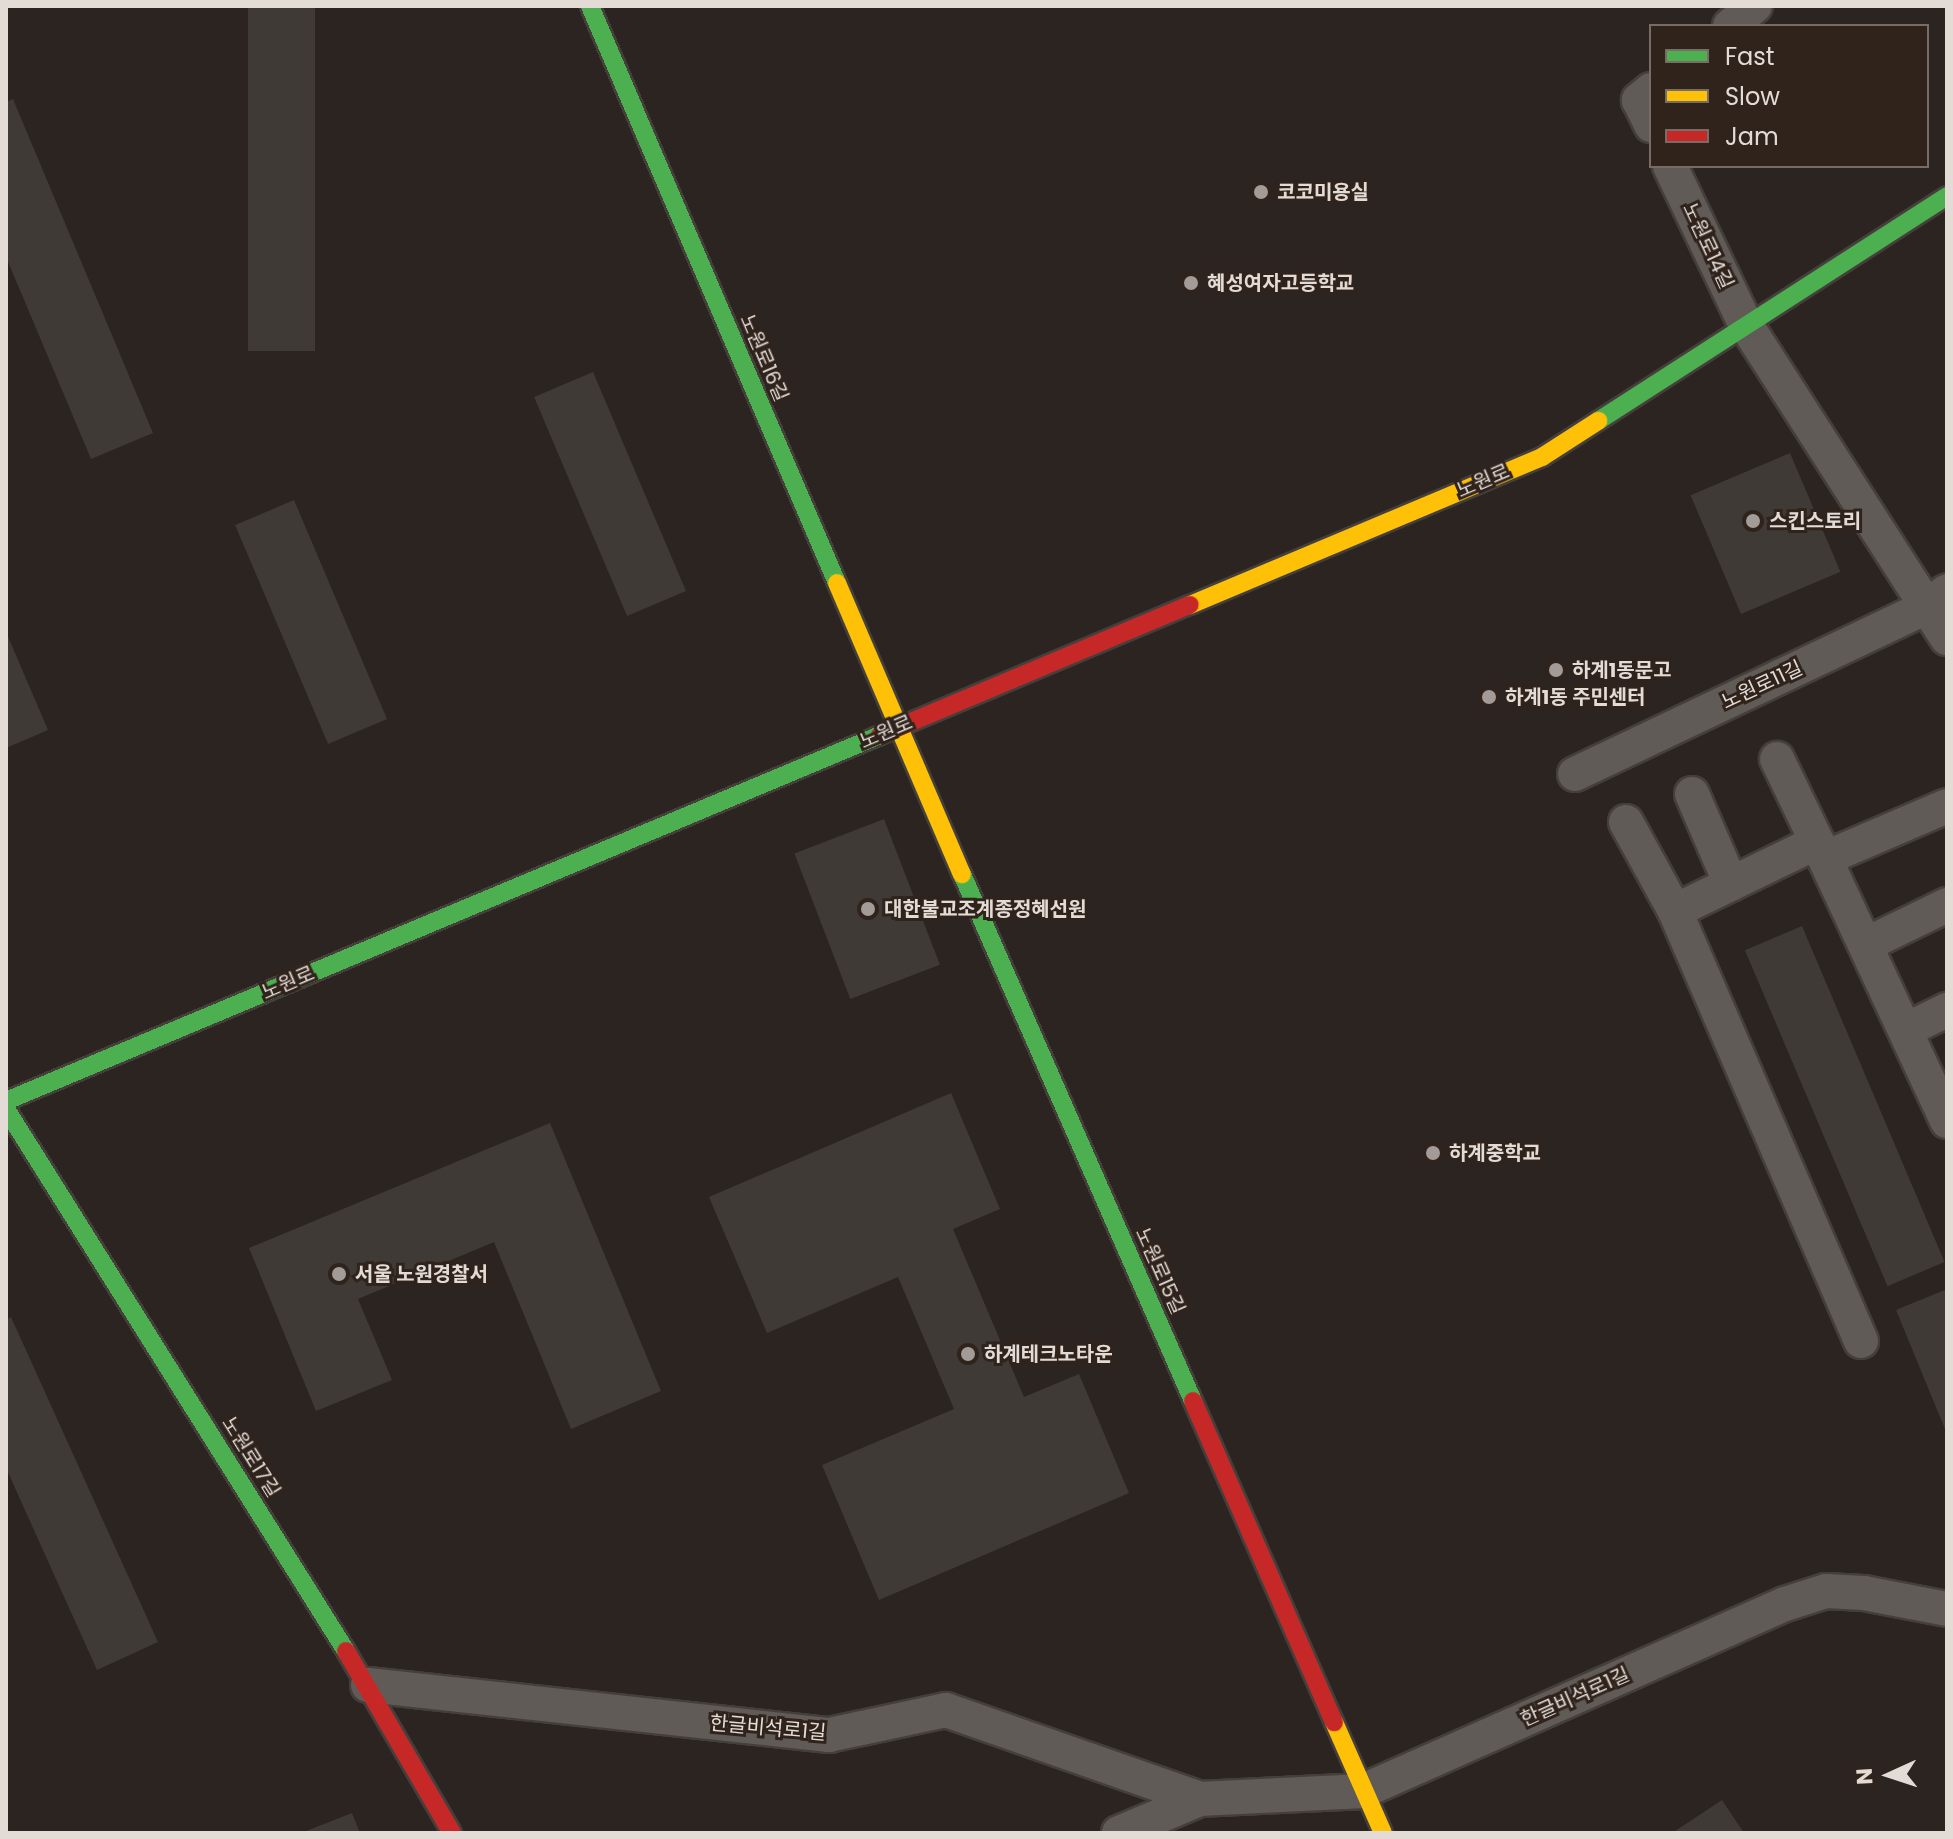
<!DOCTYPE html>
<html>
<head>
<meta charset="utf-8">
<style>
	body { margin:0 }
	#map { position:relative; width:1953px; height:1839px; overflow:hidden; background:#2b2421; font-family:Poppins,"Noto Sans KR",sans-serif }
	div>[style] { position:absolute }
	.building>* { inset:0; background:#3f3a36; transform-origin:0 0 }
	.roads { filter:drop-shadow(2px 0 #453f3c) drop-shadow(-2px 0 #453f3c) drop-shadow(0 2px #453f3c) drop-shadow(0 -2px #453f3c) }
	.street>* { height:34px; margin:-17px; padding:0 17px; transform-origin:17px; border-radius:17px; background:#615b58 }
	.fast>* { height:18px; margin:-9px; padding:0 9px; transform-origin:9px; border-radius:9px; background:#4caf50 }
	.slow>* { height:18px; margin:-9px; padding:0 9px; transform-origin:9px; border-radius:9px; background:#ffc107 }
	.jam>* { height:18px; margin:-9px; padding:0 9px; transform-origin:9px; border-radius:9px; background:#c62828 }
	.dots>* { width:22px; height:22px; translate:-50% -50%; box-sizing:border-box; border:4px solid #30231c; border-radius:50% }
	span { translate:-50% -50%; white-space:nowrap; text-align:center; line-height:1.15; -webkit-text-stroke:6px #30231c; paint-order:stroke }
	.poi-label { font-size:20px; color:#e3dbd6; font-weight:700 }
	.left { translate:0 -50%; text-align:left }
	.street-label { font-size:20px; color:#e3dbd6 }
	.frame { position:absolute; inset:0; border:8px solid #e3dbd6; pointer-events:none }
	.legend { position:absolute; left:1649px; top:24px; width:280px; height:144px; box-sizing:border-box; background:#30231c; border:2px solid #786d66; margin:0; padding:10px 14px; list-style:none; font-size:24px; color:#e3dbd6 }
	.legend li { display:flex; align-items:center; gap:16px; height:40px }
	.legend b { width:40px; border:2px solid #786d66 }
	.north { position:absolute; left:1849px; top:1735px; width:80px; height:80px; -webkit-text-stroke:6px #30231c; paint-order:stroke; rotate:267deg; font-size:22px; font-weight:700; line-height:32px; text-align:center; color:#e3dbd6 }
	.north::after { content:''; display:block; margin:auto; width:28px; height:36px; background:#e3dbd6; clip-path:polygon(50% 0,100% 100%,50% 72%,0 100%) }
</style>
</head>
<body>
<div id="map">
	<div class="building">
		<div style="left:248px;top:6px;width:67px;height:345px"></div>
		<div style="clip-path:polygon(13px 99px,153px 433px,91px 459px,6px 257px,6px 102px)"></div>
		<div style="left:593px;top:372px;width:238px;height:64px;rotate:67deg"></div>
		<div style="left:1790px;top:453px;width:129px;height:108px;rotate:67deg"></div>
		<div style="left:294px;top:500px;width:238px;height:64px;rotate:67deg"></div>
		<div style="clip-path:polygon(6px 632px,48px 730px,6px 748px)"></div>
		<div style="left:884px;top:819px;width:156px;height:96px;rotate:69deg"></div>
		<div style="left:1802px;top:926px;width:365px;height:62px;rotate:67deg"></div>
		<div style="clip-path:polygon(951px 1093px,1000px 1209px,953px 1229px,1024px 1397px,1079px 1374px,1129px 1493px,879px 1600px,822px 1465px,954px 1409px,898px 1277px,767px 1333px,709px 1197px)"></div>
		<div style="clip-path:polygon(550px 1123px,661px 1391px,571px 1429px,494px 1242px,358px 1299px,392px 1380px,316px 1411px,249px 1248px)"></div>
		<div style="clip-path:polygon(1947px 1289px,1947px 1434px,1896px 1310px)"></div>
		<div style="clip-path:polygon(11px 1317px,158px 1642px,97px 1670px,6px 1468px,6px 1320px)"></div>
		<div style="clip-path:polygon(1722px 1800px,1744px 1833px,1672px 1833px)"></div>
		<div style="clip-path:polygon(352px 1813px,360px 1833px,301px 1833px)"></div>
	</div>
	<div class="roads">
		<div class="street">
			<div style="left:1730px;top:26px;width:32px;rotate:-39deg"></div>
			<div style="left:1651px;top:90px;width:16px;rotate:140deg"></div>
			<div style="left:1639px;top:100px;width:28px;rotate:64deg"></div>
			<div style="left:1670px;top:166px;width:176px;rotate:64.5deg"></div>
			<div style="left:1746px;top:325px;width:372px;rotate:57.3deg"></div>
			<div style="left:1777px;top:759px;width:92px;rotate:64.3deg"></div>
			<div style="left:1575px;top:774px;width:389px;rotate:-25.4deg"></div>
			<div style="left:1926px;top:607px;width:26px;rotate:-37deg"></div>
			<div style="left:1692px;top:794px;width:98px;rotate:66.6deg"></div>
			<div style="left:1626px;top:822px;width:102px;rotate:61.2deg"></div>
			<div style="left:1828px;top:857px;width:129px;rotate:-23.2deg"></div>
			<div style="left:1867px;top:944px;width:89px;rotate:-26deg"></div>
			<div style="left:1906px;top:1030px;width:46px;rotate:-26deg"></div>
			<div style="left:1861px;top:1341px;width:469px;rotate:-113.4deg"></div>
			<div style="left:1675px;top:911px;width:158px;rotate:-25.9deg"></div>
			<div style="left:1817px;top:842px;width:308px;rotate:65deg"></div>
			<div style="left:368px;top:1685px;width:464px;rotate:6.2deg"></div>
			<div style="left:829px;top:1735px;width:120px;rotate:-12.1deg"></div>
			<div style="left:946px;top:1710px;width:269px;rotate:19.3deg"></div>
			<div style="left:1119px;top:1833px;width:88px;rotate:-22.8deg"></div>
			<div style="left:1200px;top:1799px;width:163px;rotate:-2.8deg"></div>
			<div style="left:1363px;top:1791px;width:462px;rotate:-23.9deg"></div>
			<div style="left:1785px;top:1604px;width:43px;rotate:-17.6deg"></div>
			<div style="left:1826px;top:1591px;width:38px;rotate:3deg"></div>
			<div style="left:1864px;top:1593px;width:85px;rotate:10.9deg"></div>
		</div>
		<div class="fast">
			<div style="left:590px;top:6px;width:628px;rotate:66.83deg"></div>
			<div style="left:1598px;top:421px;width:415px;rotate:-32.8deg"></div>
			<div style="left:962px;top:874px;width:575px;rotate:66.33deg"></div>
			<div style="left:6px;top:1101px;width:948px;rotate:-22.72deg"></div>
			<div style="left:6px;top:1109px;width:640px;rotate:57.9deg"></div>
		</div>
		<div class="slow">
			<div style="left:837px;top:583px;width:317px;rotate:66.8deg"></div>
			<div style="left:1190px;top:605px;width:382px;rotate:-22.8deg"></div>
			<div style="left:1542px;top:457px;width:67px;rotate:-32.7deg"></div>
			<div style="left:1334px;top:1722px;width:121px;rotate:66.2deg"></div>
		</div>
		<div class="jam">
			<div style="left:880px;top:735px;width:336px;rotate:-22.8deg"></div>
			<div style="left:1193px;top:1401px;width:351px;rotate:66.3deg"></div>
			<div style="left:346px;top:1651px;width:211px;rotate:59.8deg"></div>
		</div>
	</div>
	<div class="dots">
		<div style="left:1261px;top:192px;background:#a39b97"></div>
		<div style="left:1191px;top:283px;background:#a39b97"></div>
		<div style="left:1753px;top:521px;background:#a39b97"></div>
		<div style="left:1556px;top:670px;background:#a39b97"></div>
		<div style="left:1489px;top:697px;background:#a39b97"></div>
		<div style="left:868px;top:909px;background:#a39b97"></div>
		<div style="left:1433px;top:1153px;background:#a39b97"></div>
		<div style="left:339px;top:1274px;background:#a39b97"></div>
		<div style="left:968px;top:1354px;background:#a39b97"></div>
	</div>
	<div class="poi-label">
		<span class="left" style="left:1277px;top:192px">코코미용실</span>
		<span class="left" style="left:1207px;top:283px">혜성여자고등학교</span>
		<span class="left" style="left:1769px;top:521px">스킨스토리</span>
		<span class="left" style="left:1572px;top:670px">하계1동문고</span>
		<span class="left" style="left:1505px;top:697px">하계1동 주민센터</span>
		<span class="left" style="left:884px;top:909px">대한불교조계종정혜선원</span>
		<span class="left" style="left:1449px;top:1153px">하계중학교</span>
		<span class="left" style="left:355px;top:1274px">서울 노원경찰서</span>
		<span class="left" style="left:984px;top:1354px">하계테크노타운</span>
	</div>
	<div class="street-label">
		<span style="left:1708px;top:246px;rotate:65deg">노원로14길</span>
		<span style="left:764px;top:358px;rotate:67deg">노원로16길</span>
		<span style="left:1483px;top:481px;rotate:-23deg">노원로</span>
		<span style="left:1762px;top:685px;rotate:-25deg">노원로11길</span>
		<span style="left:886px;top:732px;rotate:-23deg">노원로</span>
		<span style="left:288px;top:983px;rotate:-23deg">노원로</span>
		<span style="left:1160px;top:1271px;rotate:66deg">노원로15길</span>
		<span style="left:251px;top:1457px;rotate:58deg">노원로17길</span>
		<span style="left:1575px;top:1697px;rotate:-24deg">한글비석로1길</span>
		<span style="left:768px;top:1728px;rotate:5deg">한글비석로1길</span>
	</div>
	<div class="frame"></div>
	<ul class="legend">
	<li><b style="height:10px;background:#4caf50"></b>Fast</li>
	<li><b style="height:10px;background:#ffc107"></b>Slow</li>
	<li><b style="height:10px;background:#c62828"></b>Jam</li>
	</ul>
	<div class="north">N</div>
</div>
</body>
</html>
